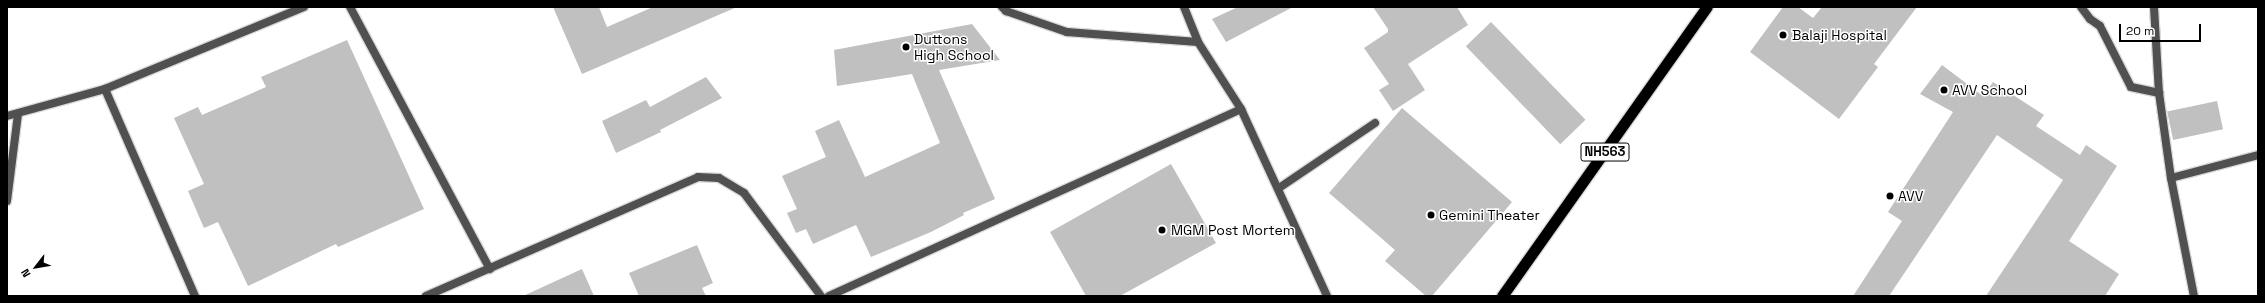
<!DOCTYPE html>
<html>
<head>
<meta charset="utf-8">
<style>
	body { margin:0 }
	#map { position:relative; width:2265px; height:303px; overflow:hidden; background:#fff; font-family:"Space Grotesk",sans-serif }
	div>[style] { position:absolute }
	.building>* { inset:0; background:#c0c0c0; transform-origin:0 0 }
	.roads { filter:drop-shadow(1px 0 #dbdbdb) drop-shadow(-1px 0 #dbdbdb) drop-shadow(0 1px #dbdbdb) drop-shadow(0 -1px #dbdbdb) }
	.minor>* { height:8px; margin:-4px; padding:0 4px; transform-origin:4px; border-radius:4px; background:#505050 }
	.trunk>* { height:11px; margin:-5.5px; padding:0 5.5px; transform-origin:5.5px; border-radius:5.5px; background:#000 }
	.dots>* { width:11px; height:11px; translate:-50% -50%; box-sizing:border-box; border:2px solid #fff; border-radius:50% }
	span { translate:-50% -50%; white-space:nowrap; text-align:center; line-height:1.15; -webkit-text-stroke:3px #fff; paint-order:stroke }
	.shield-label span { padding:1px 3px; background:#fff; border:1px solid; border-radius:3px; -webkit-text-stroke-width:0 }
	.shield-label { font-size:13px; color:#000; font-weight:700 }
	.poi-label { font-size:14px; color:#000 }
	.left { translate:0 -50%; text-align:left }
	.frame { position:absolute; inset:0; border:8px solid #000; pointer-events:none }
	.north { position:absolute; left:16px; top:247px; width:40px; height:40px; -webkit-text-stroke:3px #fff; paint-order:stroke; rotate:239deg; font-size:11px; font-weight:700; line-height:16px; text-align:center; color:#000 }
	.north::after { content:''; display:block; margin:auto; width:14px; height:18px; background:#000; clip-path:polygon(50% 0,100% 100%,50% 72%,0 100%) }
	.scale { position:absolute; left:2119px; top:24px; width:82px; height:18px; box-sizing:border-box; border:2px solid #000; border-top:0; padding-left:5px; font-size:12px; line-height:14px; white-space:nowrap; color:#000; -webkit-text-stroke:3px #fff; paint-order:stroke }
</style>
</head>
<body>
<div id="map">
	<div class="building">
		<div style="clip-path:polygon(553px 7px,599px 7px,607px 27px,653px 7px,737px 7px,582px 74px)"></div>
		<div style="clip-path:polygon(1238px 7px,1293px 7px,1226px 42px,1212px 19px)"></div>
		<div style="clip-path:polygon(1373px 7px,1457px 7px,1468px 25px,1408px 64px,1425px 90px,1393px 111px,1379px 90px,1389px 84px,1364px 48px,1388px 32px,1388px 29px)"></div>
		<div style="clip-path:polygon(1783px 7px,1798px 7px,1813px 18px,1822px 7px,1917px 7px,1874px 64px,1878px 67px,1839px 119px,1750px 52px)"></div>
		<div style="left:1491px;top:22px;width:136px;height:35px;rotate:46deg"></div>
		<div style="clip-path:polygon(972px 24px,1000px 60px,939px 70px,995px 199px,963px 213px,964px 215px,931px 232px,871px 257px,856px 225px,813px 244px,806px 229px,796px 233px,787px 213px,797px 209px,782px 176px,826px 157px,815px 131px,839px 120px,865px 177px,940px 143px,912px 74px,837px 86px,834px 50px)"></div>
		<div style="clip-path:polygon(347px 40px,424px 209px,338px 247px,336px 244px,248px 286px,218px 222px,204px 228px,188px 191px,204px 184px,174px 118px,198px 107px,202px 115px,266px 87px,261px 77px)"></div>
		<div style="clip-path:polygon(1942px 65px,1983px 96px,1993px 82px,2044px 115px,2036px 126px,2080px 155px,2086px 145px,2117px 166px,2069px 241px,2119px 274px,2105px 296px,1986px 296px,2063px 180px,1997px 135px,1889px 296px,1853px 296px,1902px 221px,1888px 212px,1953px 112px,1920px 94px)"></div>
		<div style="clip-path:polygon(706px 77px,722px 98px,660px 130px,661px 132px,616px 153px,602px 121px,646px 100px,650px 107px)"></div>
		<div style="left:2217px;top:101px;width:29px;height:51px;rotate:78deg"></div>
		<div style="clip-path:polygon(1402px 108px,1512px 202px,1432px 296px,1426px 296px,1385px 261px,1395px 250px,1329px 193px)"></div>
		<div style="clip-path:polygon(1171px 164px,1216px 243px,1120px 296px,1086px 296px,1050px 232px)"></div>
		<div style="clip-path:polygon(697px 245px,713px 283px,702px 288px,706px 296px,639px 296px,629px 273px)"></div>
		<div style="clip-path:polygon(582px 269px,594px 296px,523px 296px)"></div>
	</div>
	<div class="roads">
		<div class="minor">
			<div style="left:350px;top:7px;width:297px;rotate:61.9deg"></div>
			<div style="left:1002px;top:7px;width:6px;rotate:45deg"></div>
			<div style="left:1006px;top:11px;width:65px;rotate:19deg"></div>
			<div style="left:1067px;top:32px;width:131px;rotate:4.4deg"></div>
			<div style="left:1184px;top:7px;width:38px;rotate:68deg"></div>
			<div style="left:1198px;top:42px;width:80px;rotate:57.3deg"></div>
			<div style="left:1241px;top:109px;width:206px;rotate:65.3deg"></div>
			<div style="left:2081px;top:7px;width:15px;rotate:53deg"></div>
			<div style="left:2090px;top:19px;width:12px;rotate:35deg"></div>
			<div style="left:2100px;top:26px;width:68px;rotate:63.1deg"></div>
			<div style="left:2131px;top:87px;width:29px;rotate:12deg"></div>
			<div style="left:2154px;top:7px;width:86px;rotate:86.7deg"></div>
			<div style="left:2159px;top:93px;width:86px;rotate:82deg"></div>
			<div style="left:2171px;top:178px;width:120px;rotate:79deg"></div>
			<div style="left:105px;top:89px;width:226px;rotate:66.5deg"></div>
			<div style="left:7px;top:116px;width:102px;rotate:-15.4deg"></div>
			<div style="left:105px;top:89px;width:215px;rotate:-22.4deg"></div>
			<div style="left:2171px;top:178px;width:90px;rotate:-14.8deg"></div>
			<div style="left:1279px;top:188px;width:116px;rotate:-34.1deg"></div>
			<div style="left:7px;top:201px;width:88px;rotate:-82.8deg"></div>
			<div style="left:426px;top:296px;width:297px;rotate:-23.6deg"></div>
			<div style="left:698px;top:177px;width:21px;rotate:3deg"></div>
			<div style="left:719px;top:178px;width:29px;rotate:31deg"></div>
			<div style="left:744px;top:193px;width:129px;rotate:53.2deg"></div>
			<div style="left:829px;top:296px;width:452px;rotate:-24.4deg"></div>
		</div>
		<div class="trunk">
			<div style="left:1502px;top:296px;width:354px;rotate:-54.7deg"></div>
		</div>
	</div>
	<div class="dots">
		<div style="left:1783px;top:35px;background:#000"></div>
		<div style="left:906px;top:47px;background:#000"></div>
		<div style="left:1944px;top:90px;background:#000"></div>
		<div style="left:1890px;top:196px;background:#000"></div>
		<div style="left:1431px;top:215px;background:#000"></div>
		<div style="left:1162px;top:230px;background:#000"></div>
	</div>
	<div class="shield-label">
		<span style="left:1605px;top:152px">NH563</span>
	</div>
	<div class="poi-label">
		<span class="left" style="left:1792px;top:35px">Balaji Hospital</span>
		<span class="left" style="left:914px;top:47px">Duttons<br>High School</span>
		<span class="left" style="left:1952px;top:90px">AVV School</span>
		<span class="left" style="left:1898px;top:196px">AVV</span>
		<span class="left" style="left:1439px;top:215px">Gemini Theater</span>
		<span class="left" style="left:1171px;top:230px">MGM Post Mortem</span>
	</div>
	<div class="frame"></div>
	<div class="north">N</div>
	<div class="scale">20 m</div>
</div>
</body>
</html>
